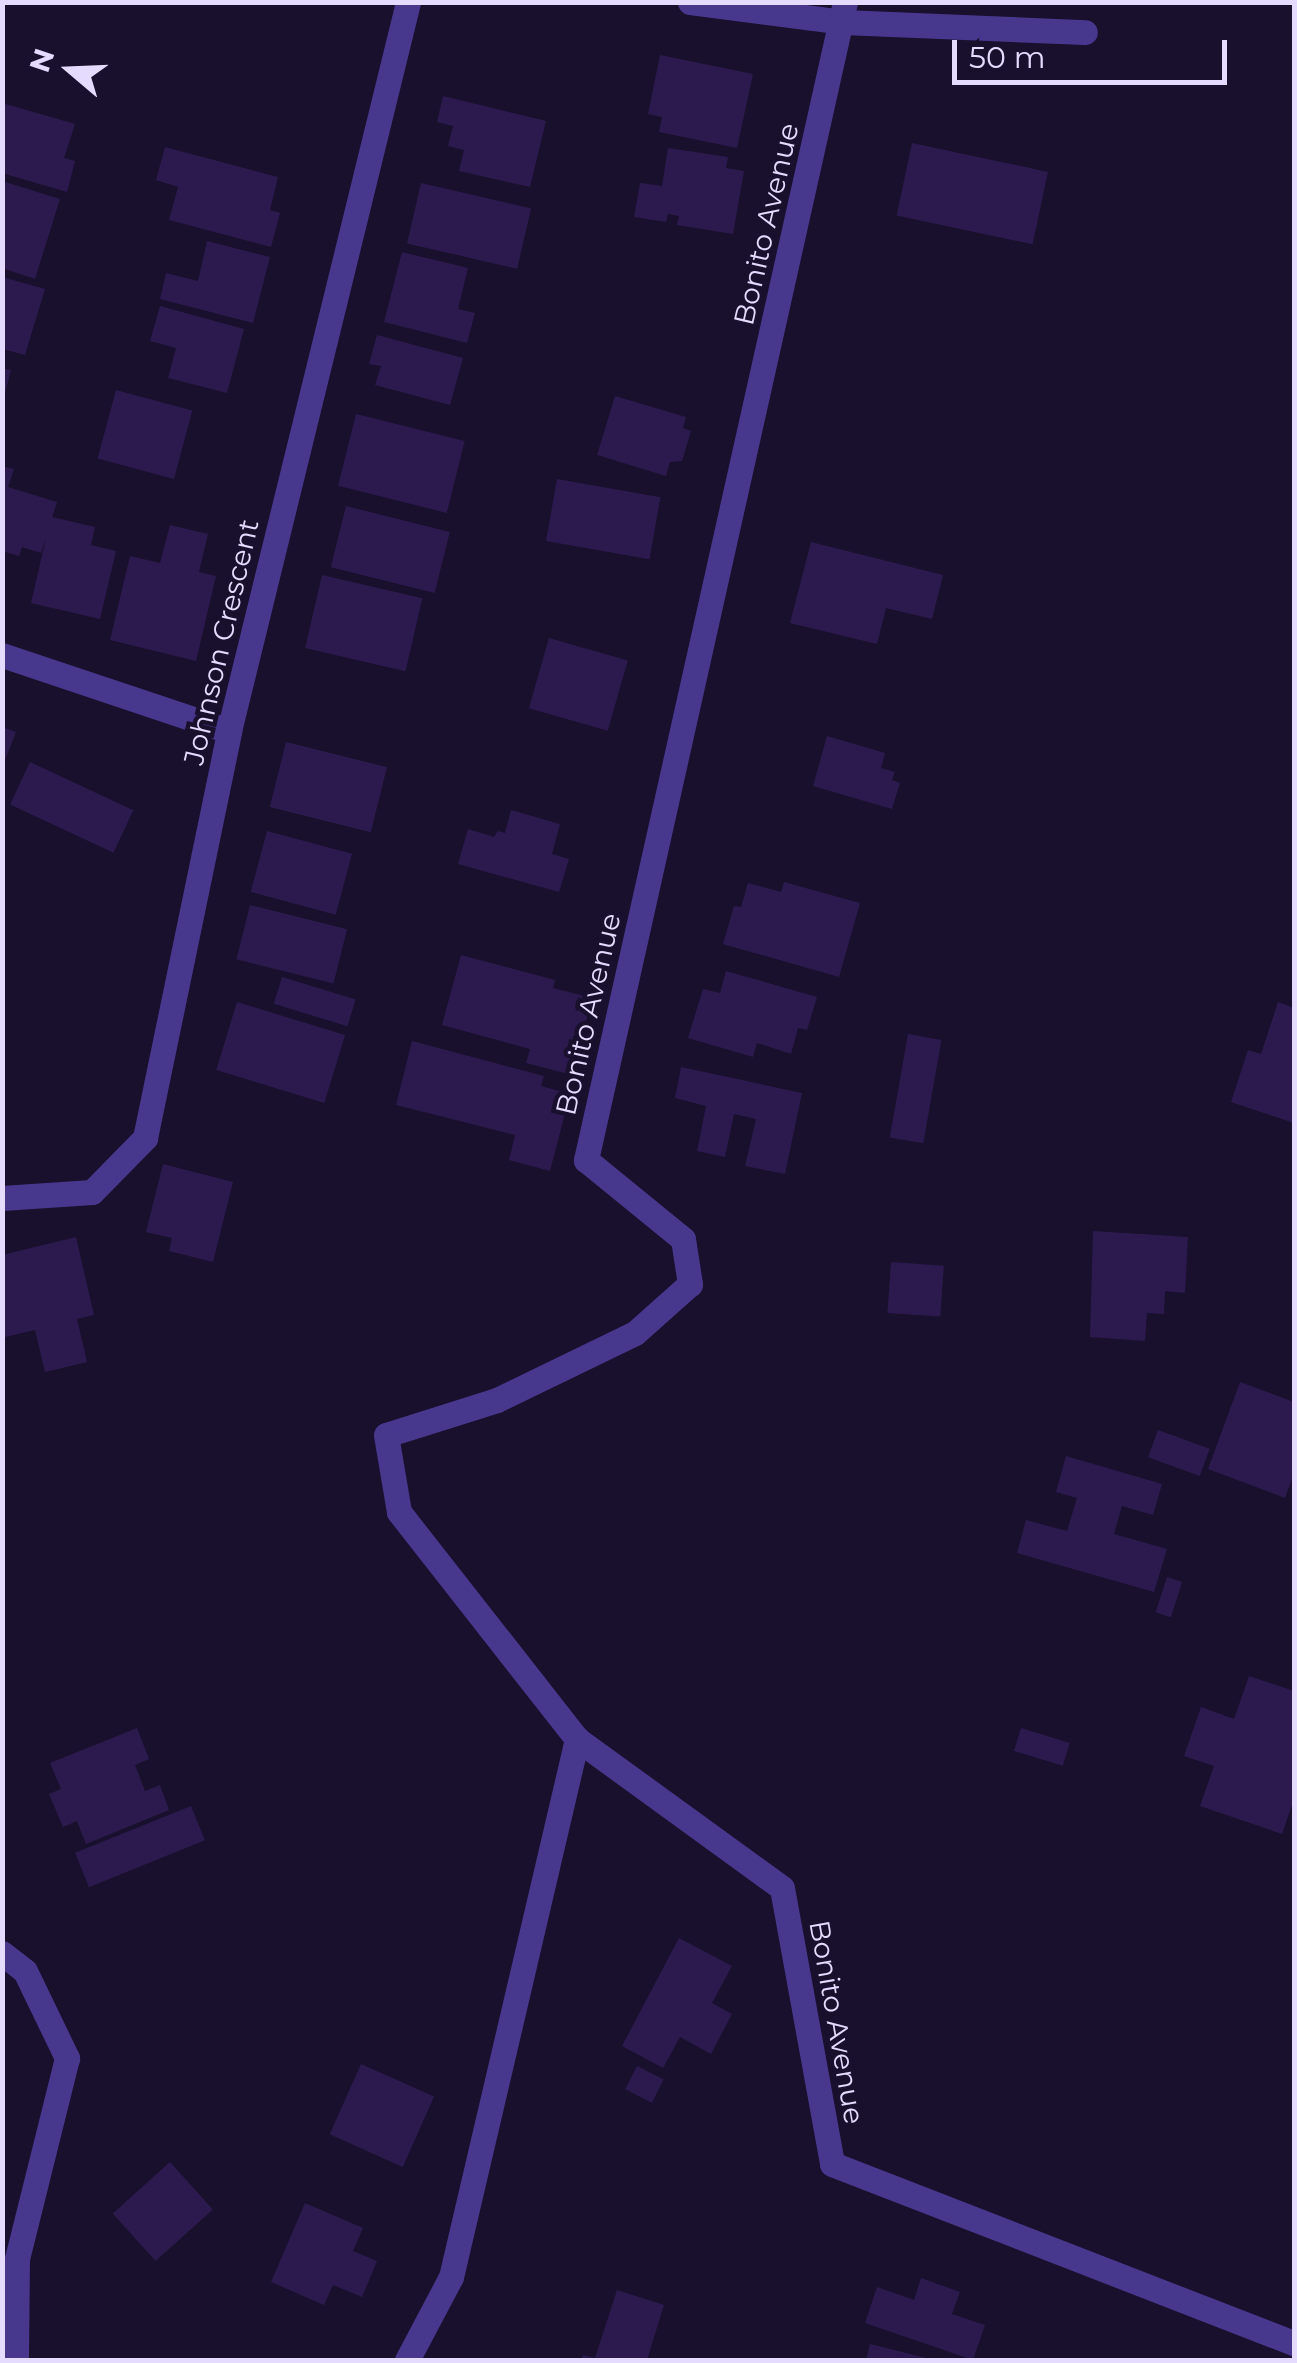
<!DOCTYPE html>
<html>
<head>
<meta charset="utf-8">
<style>
	body { margin:0 }
	#map { position:relative; width:1297px; height:2363px; overflow:hidden; background:#19102d; font-family:Montserrat,sans-serif }
	div>[style] { position:absolute }
	.building>* { inset:0; background:#2c1a4f; transform-origin:0 0 }
	.minor>* { height:25px; margin:-12.5px; padding:0 12.5px; transform-origin:12.5px; border-radius:12.5px; background:#47388e }
	span { translate:-50% -50%; white-space:nowrap; text-align:center; line-height:1.15; -webkit-text-stroke:9px #19102d; paint-order:stroke }
	.street-label { font-size:28px; color:#e4dbff }
	.frame { position:absolute; inset:0; border:5px solid #e4dbff; pointer-events:none }
	.north { position:absolute; left:20px; top:20px; width:100px; height:100px; -webkit-text-stroke:8px #19102d; paint-order:stroke; rotate:289deg; font-size:28px; font-weight:700; line-height:40px; text-align:center; color:#e4dbff }
	.north::after { content:''; display:block; margin:auto; width:35px; height:45px; background:#e4dbff; clip-path:polygon(50% 0,100% 100%,50% 72%,0 100%) }
	.scale { position:absolute; left:952px; top:40px; width:275px; height:45px; box-sizing:border-box; border:5px solid #e4dbff; border-top:0; padding-left:12px; font-size:30px; line-height:35px; white-space:nowrap; color:#e4dbff; -webkit-text-stroke:8px #19102d; paint-order:stroke }
</style>
</head>
<body>
<div id="map">
	<div class="building">
		<div style="clip-path:polygon(660px 55px,753px 74px,737px 148px,659px 132px,662px 117px,648px 114px)"></div>
		<div style="clip-path:polygon(443px 96px,546px 121px,530px 187px,459px 171px,464px 150px,448px 146px,453px 126px,437px 122px)"></div>
		<div style="clip-path:polygon(2px 103px,75px 124px,64px 158px,75px 161px,67px 192px,2px 173px)"></div>
		<div style="left:912px;top:143px;width:139px;height:74px;rotate:12deg"></div>
		<div style="clip-path:polygon(165px 147px,278px 177px,270px 210px,280px 213px,271px 247px,169px 220px,178px 187px,156px 180px)"></div>
		<div style="clip-path:polygon(668px 148px,728px 157px,726px 168px,744px 171px,733px 234px,677px 225px,679px 216px,668px 214px,666px 222px,634px 217px,640px 183px,662px 186px)"></div>
		<div style="clip-path:polygon(2px 181px,60px 199px,35px 279px,2px 268px)"></div>
		<div style="left:421px;top:183px;width:113px;height:62px;rotate:13deg"></div>
		<div style="clip-path:polygon(207px 241px,270px 257px,253px 323px,160px 299px,166px 273px,198px 281px)"></div>
		<div style="clip-path:polygon(402px 252px,468px 268px,458px 309px,475px 313px,467px 343px,384px 322px)"></div>
		<div style="clip-path:polygon(2px 277px,45px 289px,25px 355px,2px 349px)"></div>
		<div style="clip-path:polygon(160px 306px,244px 329px,227px 393px,168px 378px,176px 348px,150px 341px)"></div>
		<div style="clip-path:polygon(377px 335px,463px 358px,450px 405px,375px 385px,381px 366px,369px 364px)"></div>
		<div style="clip-path:polygon(2px 368px,11px 370px,4px 397px,2px 397px)"></div>
		<div style="left:116px;top:390px;width:79px;height:71px;rotate:15deg"></div>
		<div style="clip-path:polygon(615px 396px,686px 417px,683px 428px,691px 431px,682px 461px,670px 462px,666px 476px,597px 455px)"></div>
		<div style="left:356px;top:414px;width:112px;height:74px;rotate:14deg"></div>
		<div style="clip-path:polygon(2px 466px,14px 469px,8px 487px,57px 502px,52px 517px,95px 527px,91px 545px,116px 551px,100px 619px,31px 603px,46px 538px,41px 553px,22px 547px,19px 556px,2px 551px)"></div>
		<div style="left:557px;top:479px;width:105px;height:63px;rotate:10deg"></div>
		<div style="left:346px;top:506px;width:107px;height:63px;rotate:14deg"></div>
		<div style="clip-path:polygon(170px 525px,208px 534px,199px 572px,216px 576px,196px 661px,110px 640px,130px 556px,160px 563px)"></div>
		<div style="clip-path:polygon(811px 542px,943px 575px,932px 619px,886px 608px,877px 644px,790px 623px)"></div>
		<div style="left:322px;top:575px;width:103px;height:75px;rotate:13deg"></div>
		<div style="left:549px;top:638px;width:82px;height:73px;rotate:16deg"></div>
		<div style="clip-path:polygon(2px 727px,16px 732px,3px 765px,2px 765px)"></div>
		<div style="clip-path:polygon(827px 736px,885px 753px,881px 768px,895px 772px,892px 780px,900px 783px,892px 809px,813px 786px)"></div>
		<div style="left:286px;top:742px;width:104px;height:67px;rotate:14deg"></div>
		<div style="left:30px;top:762px;width:114px;height:47px;rotate:25deg"></div>
		<div style="clip-path:polygon(511px 810px,560px 824px,552px 854px,569px 859px,559px 892px,458px 864px,468px 829px,494px 837px,498px 831px,505px 833px)"></div>
		<div style="left:267px;top:831px;width:88px;height:63px;rotate:15deg"></div>
		<div style="clip-path:polygon(784px 882px,860px 903px,839px 977px,723px 944px,734px 906px,741px 907px,748px 883px,781px 892px)"></div>
		<div style="left:250px;top:905px;width:100px;height:56px;rotate:14deg"></div>
		<div style="clip-path:polygon(461px 955px,555px 980px,553px 988px,592px 998px,572px 1075px,526px 1063px,530px 1049px,442px 1025px)"></div>
		<div style="clip-path:polygon(726px 971px,817px 997px,807px 1030px,798px 1028px,791px 1054px,757px 1043px,753px 1057px,688px 1038px,703px 989px,720px 993px)"></div>
		<div style="left:282px;top:977px;width:77px;height:28px;rotate:17deg"></div>
		<div style="left:237px;top:1002px;width:113px;height:71px;rotate:17deg"></div>
		<div style="clip-path:polygon(1278px 1002px,1294px 1008px,1294px 1123px,1231px 1102px,1248px 1050px,1261px 1054px)"></div>
		<div style="left:908px;top:1034px;width:34px;height:105px;rotate:10deg"></div>
		<div style="clip-path:polygon(412px 1041px,544px 1076px,541px 1086px,570px 1094px,550px 1171px,509px 1160px,515px 1135px,396px 1105px)"></div>
		<div style="clip-path:polygon(681px 1067px,802px 1093px,785px 1174px,745px 1166px,756px 1119px,734px 1114px,725px 1157px,697px 1151px,706px 1106px,675px 1098px)"></div>
		<div style="clip-path:polygon(163px 1164px,233px 1182px,213px 1262px,169px 1251px,172px 1238px,146px 1232px)"></div>
		<div style="clip-path:polygon(1093px 1231px,1188px 1237px,1185px 1293px,1165px 1291px,1164px 1314px,1147px 1313px,1145px 1341px,1090px 1337px)"></div>
		<div style="clip-path:polygon(76px 1237px,94px 1315px,77px 1319px,87px 1362px,45px 1372px,35px 1330px,5px 1337px,2px 1255px)"></div>
		<div style="left:891px;top:1262px;width:53px;height:51px;rotate:4deg"></div>
		<div style="clip-path:polygon(1240px 1382px,1294px 1402px,1294px 1473px,1285px 1498px,1208px 1469px)"></div>
		<div style="left:1158px;top:1430px;width:55px;height:29px;rotate:20deg"></div>
		<div style="clip-path:polygon(1066px 1456px,1162px 1484px,1153px 1515px,1122px 1506px,1114px 1534px,1167px 1549px,1154px 1592px,1017px 1553px,1026px 1520px,1067px 1531px,1077px 1498px,1056px 1492px)"></div>
		<div style="left:1167px;top:1577px;width:16px;height:37px;rotate:18deg"></div>
		<div style="clip-path:polygon(1249px 1676px,1294px 1691px,1294px 1799px,1282px 1834px,1200px 1806px,1214px 1766px,1184px 1756px,1201px 1707px,1234px 1719px)"></div>
		<div style="clip-path:polygon(137px 1728px,149px 1759px,135px 1765px,145px 1791px,160px 1785px,169px 1810px,86px 1844px,77px 1821px,63px 1827px,49px 1794px,61px 1789px,50px 1763px)"></div>
		<div style="left:1021px;top:1728px;width:51px;height:24px;rotate:17deg"></div>
		<div style="left:191px;top:1806px;width:37px;height:125px;rotate:68deg"></div>
		<div style="clip-path:polygon(679px 1938px,732px 1966px,712px 2003px,732px 2014px,711px 2054px,680px 2037px,663px 2068px,622px 2046px)"></div>
		<div style="left:361px;top:2064px;width:80px;height:77px;rotate:24deg"></div>
		<div style="left:637px;top:2066px;width:30px;height:26px;rotate:27deg"></div>
		<div style="left:170px;top:2162px;width:64px;height:77px;rotate:48deg"></div>
		<div style="clip-path:polygon(305px 2203px,363px 2228px,353px 2251px,377px 2261px,362px 2297px,333px 2285px,324px 2305px,271px 2282px)"></div>
		<div style="clip-path:polygon(921px 2278px,960px 2292px,952px 2314px,985px 2325px,973px 2360px,865px 2323px,877px 2287px,914px 2300px)"></div>
		<div style="clip-path:polygon(617px 2290px,664px 2305px,647px 2360px,581px 2360px,583px 2355px,595px 2358px)"></div>
		<div style="clip-path:polygon(870px 2344px,930px 2359px,929px 2360px,866px 2360px)"></div>
	</div>
	<div class="minor">
		<div style="left:690px;top:2px;width:154px;rotate:7.4deg"></div>
		<div style="left:843px;top:22px;width:242px;rotate:2.4deg"></div>
		<div style="left:845px;top:2px;width:1187px;rotate:102.61deg"></div>
		<div style="left:586px;top:1160px;width:125px;rotate:39.2deg"></div>
		<div style="left:683px;top:1239px;width:46px;rotate:81.2deg"></div>
		<div style="left:690px;top:1284px;width:74px;rotate:138.3deg"></div>
		<div style="left:635px;top:1333px;width:153px;rotate:154.1deg"></div>
		<div style="left:497px;top:1400px;width:116px;rotate:162.5deg"></div>
		<div style="left:386px;top:1435px;width:78px;rotate:80.4deg"></div>
		<div style="left:399px;top:1512px;width:288px;rotate:51.9deg"></div>
		<div style="left:577px;top:1739px;width:253px;rotate:36deg"></div>
		<div style="left:782px;top:1888px;width:280px;rotate:79.7deg"></div>
		<div style="left:832px;top:2164px;width:495px;rotate:21.2deg"></div>
		<div style="left:2px;top:655px;width:239px;rotate:18.5deg"></div>
		<div style="left:2px;top:1198px;width:90px;rotate:-3.8deg"></div>
		<div style="left:92px;top:1192px;width:76px;rotate:-45.5deg"></div>
		<div style="left:145px;top:1138px;width:416px;rotate:-78.3deg"></div>
		<div style="left:229px;top:731px;width:751px;rotate:-76.2deg"></div>
		<div style="left:2px;top:1953px;width:29px;rotate:38deg"></div>
		<div style="left:25px;top:1971px;width:97px;rotate:64.2deg"></div>
		<div style="left:67px;top:2058px;width:207px;rotate:104deg"></div>
		<div style="left:17px;top:2259px;width:101px;rotate:90.6deg"></div>
		<div style="left:407px;top:2360px;width:94px;rotate:-62.1deg"></div>
		<div style="left:451px;top:2277px;width:553px;rotate:-76.82deg"></div>
	</div>
	<div class="street-label">
		<span style="left:766px;top:224px;rotate:-77deg">Bonito Avenue</span>
		<span style="left:221px;top:642px;rotate:-77deg">Johnson Crescent</span>
		<span style="left:588px;top:1014px;rotate:-77deg">Bonito Avenue</span>
		<span style="left:837px;top:2022px;rotate:80deg">Bonito Avenue</span>
	</div>
	<div class="frame"></div>
	<div class="north">N</div>
	<div class="scale">50 m</div>
</div>
</body>
</html>
